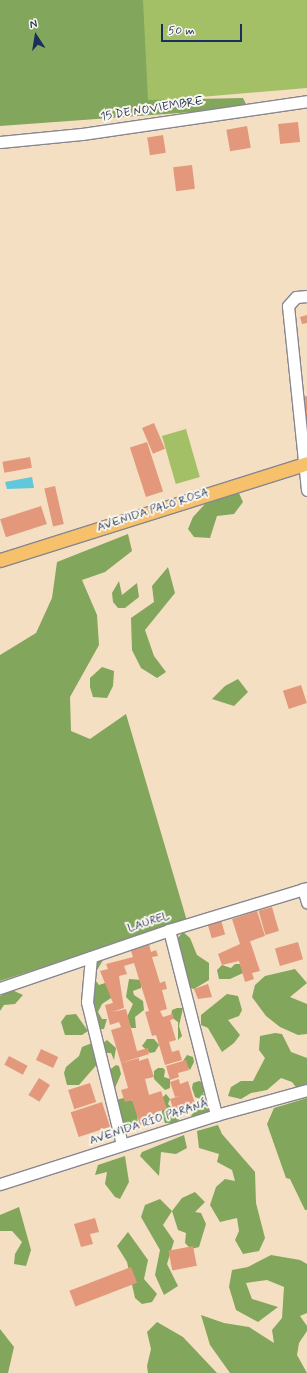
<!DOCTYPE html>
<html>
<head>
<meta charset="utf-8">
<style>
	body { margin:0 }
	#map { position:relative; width:307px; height:1373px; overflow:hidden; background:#f4dfc3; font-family:Mynerve,sans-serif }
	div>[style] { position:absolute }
	.green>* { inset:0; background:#a3c067; transform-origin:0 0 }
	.forest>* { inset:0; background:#82a65c }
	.water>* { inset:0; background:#5fc8da }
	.building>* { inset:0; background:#e4987b; transform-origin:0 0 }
	.roads { filter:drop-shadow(1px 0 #888790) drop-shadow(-1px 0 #888790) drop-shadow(0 1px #888790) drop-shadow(0 -1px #888790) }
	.minor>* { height:11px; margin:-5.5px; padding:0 5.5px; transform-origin:5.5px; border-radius:5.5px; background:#fff }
	.major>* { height:13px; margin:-6.5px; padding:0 6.5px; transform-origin:6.5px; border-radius:6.5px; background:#f7c06b }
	span { translate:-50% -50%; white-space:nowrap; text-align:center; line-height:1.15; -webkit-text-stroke:4px #fbf7ec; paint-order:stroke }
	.street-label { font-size:12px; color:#1b2f5e }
	.north { position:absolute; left:16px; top:16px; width:40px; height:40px; -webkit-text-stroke:3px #fbf7ec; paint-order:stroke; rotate:348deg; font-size:11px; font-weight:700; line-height:16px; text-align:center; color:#1b2f5e }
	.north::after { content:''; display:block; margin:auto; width:14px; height:18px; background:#1b2f5e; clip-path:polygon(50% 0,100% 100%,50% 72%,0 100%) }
	.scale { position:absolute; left:161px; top:24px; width:81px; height:18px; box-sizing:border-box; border:2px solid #1b2f5e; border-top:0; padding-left:5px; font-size:12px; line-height:14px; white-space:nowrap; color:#1b2f5e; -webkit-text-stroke:3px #fbf7ec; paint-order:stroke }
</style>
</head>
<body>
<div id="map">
	<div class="green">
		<div style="clip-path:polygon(135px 0,307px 0,307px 88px,142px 102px)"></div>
		<div style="left:186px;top:429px;width:50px;height:25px;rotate:74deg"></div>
	</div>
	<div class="forest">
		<div style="clip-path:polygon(0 0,143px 0,148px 100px,243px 98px,248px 108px,0 126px)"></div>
		<div style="clip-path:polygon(238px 491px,243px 502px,234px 514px,217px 516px,210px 538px,194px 537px,188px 529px,193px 517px,205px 504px)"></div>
		<div style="clip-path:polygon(128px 534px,132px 551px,105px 572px,82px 580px,97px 615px,99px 645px,70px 697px,71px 731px,90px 739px,126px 714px,187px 921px,0 981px,0 655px,36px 633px,52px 598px,57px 562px)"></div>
		<div style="clip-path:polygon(168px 567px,175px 593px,145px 630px,154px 656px,166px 672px,157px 678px,141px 668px,132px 650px,131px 618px,154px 602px,152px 586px)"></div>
		<div style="clip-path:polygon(119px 581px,122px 595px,137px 583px,139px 597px,125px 608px,118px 608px,113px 602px,112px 593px)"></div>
		<div style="clip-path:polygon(102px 667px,114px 671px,113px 686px,107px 698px,93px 697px,90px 687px,90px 678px)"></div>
		<div style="clip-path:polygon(238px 679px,248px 692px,234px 706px,212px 699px,225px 686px)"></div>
		<div style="clip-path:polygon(183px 932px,190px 938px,197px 955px,209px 963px,209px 980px,194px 989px,187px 987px,175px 941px)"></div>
		<div style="clip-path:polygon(103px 960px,93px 977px,99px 985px,108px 982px,113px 990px,111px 998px,102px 1004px,98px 1012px,102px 1019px,107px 1019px,104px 1029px,91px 1030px,93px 961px)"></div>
		<div style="clip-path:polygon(235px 964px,240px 964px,243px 973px,230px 979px,219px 979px,217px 970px,222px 965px,231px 968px)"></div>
		<div style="clip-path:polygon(295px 969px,307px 983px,290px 997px,307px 1004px,307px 1034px,298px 1035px,280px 1027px,266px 1016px,252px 997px,255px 985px,265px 976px)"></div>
		<div style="clip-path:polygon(129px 979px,142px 980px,141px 988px,133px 991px,134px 995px,143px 1001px,144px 1010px,135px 1017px,136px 1028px,131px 1028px,127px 1017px,133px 1004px,126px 997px)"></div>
		<div style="clip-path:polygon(12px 990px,23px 995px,15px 1004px,4px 1005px,0 1011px,0 996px)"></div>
		<div style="clip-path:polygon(227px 994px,238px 996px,242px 1010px,239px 1016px,228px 1020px,240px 1035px,234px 1043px,222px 1052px,208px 1028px,201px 1025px,201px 1015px)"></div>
		<div style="clip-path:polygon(177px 1008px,183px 1008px,179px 1026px,182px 1036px,178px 1040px,178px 1022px,171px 1017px,172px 1010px)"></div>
		<div style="clip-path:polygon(76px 1014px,88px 1031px,82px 1035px,65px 1035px,61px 1022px,66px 1015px)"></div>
		<div style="clip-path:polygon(275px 1033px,282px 1034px,291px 1052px,307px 1058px,307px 1087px,299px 1091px,292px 1082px,281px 1078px,267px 1090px,251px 1093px,241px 1099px,228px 1096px,231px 1087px,241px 1081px,253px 1081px,265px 1058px,259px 1050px,260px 1036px)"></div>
		<div style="clip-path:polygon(147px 1039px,154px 1039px,159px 1045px,155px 1052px,150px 1053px,142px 1046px)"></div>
		<div style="clip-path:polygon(107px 1040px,116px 1048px,114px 1060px,111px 1053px,99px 1053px,99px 1062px,79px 1085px,67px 1085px,64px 1073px,66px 1067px,79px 1056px,82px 1047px,92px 1043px,98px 1047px)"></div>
		<div style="clip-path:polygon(187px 1055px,193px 1057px,194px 1062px,190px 1070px,183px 1061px)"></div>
		<div style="clip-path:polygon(116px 1065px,119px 1066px,121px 1074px,115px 1088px,107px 1085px,107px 1072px)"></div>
		<div style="clip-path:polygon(158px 1068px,163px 1068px,165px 1070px,164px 1077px,170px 1079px,170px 1088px,165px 1090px,154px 1079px,154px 1071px)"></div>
		<div style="clip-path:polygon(199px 1081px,205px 1083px,207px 1089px,203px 1093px,209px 1105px,208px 1112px,201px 1117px,191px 1116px,200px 1104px,200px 1099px,195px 1097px,192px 1088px,193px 1083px)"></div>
		<div style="clip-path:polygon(166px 1094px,170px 1099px,168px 1104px,175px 1111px,179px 1120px,175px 1123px,165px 1123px,162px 1115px,162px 1098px)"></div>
		<div style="clip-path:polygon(124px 1098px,133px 1101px,138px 1111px,137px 1126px,133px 1131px,119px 1133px,111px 1101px)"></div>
		<div style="clip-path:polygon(307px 1098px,307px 1210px,305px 1210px,290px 1179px,286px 1178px,267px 1124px,274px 1108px)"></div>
		<div style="clip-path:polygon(218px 1125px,222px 1134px,255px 1172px,256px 1203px,265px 1238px,259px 1251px,243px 1254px,235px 1240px,239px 1231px,237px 1218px,220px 1222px,210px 1205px,216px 1187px,225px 1179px,235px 1181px,232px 1170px,217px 1162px,219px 1154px,199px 1148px,197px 1131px)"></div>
		<div style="clip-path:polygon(184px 1135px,187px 1148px,176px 1154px,161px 1152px,159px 1176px,140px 1156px,142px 1152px)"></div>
		<div style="clip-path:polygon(125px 1156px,129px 1182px,120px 1199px,115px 1197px,105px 1184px,107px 1172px,95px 1175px,98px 1165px)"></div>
		<div style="clip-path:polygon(195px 1192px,205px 1202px,195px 1212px,201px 1213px,206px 1224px,199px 1247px,191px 1249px,185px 1243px,186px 1233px,178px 1230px,172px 1211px,163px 1225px,174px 1241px,167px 1264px,178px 1286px,164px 1295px,155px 1275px,160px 1250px,141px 1217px,145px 1205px,160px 1199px,172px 1211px,182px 1198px)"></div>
		<div style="clip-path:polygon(19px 1207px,31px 1250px,26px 1266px,14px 1264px,15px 1254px,22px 1242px,12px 1231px,0 1231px,0 1215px)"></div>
		<div style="clip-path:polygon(128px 1232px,148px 1260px,144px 1279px,157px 1294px,152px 1302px,142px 1304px,135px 1298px,127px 1262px,117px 1246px)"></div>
		<div style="clip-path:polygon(271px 1255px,300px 1260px,307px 1264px,307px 1313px,300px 1316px,307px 1326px,307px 1331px,299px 1343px,297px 1355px,307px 1373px,230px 1373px,210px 1345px,201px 1315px,224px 1323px,249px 1327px,274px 1343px,272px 1330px,282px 1318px,284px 1287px,267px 1280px,246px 1283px,252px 1299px,278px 1307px,258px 1322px,236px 1310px,229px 1287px,232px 1270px,248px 1267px)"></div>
		<div style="clip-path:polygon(157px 1322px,183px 1337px,217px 1373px,148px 1373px,147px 1366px,151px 1349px,147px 1332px)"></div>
		<div style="clip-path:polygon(0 1329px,14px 1347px,8px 1373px,0 1373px)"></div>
	</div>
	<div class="water">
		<div style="clip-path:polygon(32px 477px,34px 488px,7px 489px,5px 482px)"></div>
	</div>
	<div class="building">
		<div style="left:298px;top:122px;width:20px;height:20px;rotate:84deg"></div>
		<div style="left:247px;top:126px;width:22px;height:21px;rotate:80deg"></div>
		<div style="left:163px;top:135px;width:18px;height:16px;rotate:81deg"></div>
		<div style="left:192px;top:165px;width:24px;height:19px;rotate:83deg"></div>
		<div style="clip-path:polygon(307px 315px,307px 323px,302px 324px,300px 317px)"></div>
		<div style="clip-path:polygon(307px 396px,307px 418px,306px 418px,303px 397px)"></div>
		<div style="left:154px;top:423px;width:28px;height:13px;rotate:67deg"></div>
		<div style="left:147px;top:442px;width:52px;height:18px;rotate:72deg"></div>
		<div style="left:30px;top:457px;width:11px;height:28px;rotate:80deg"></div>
		<div style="left:55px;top:486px;width:39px;height:11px;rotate:77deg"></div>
		<div style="left:41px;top:506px;width:19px;height:43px;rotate:72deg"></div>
		<div style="left:301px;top:685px;width:19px;height:19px;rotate:72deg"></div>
		<div style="left:272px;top:907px;width:25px;height:14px;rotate:74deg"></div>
		<div style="clip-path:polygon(257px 911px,265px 936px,245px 943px,250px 941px,260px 971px,252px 973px,254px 979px,245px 982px,239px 961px,222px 965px,218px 954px,240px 944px,232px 919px)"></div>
		<div style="left:221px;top:920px;width:15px;height:14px;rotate:74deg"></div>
		<div style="clip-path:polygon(148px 940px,151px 952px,156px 950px,158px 956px,152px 957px,160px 983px,165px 981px,167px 989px,162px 990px,167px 1009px,160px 1011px,163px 1017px,173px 1014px,174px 1019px,170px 1020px,176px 1040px,169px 1042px,172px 1052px,179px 1050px,182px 1060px,165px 1065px,156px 1035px,152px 1036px,145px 1012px,149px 1011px,134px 963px,124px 966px,127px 974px,119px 976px,124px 1008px,112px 1012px,126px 1009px,137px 1051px,148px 1048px,149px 1054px,121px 1063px,111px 1030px,121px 1027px,119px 1022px,110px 1025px,105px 1005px,113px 1003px,100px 971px,108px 969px,106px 964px,133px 957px,129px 945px)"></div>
		<div style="left:298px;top:942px;width:18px;height:24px;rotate:74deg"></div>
		<div style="clip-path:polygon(208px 984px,212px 997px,198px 999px,194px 989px)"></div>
		<div style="left:41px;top:1049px;width:19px;height:12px;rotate:25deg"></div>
		<div style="left:9px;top:1056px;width:21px;height:10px;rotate:28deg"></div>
		<div style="clip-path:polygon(139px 1058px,139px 1061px,148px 1058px,154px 1077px,145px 1079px,149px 1095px,161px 1091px,167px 1109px,156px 1112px,157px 1120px,140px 1125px,132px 1100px,125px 1102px,121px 1090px,128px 1088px,121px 1063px)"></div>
		<div style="clip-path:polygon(186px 1060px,189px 1070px,178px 1073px,179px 1077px,170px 1080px,166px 1066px)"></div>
		<div style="left:39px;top:1078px;width:13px;height:20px;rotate:32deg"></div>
		<div style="clip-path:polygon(179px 1079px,180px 1084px,188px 1081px,196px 1107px,175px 1115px,170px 1099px,180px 1096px,175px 1097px,170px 1082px)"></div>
		<div style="left:90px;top:1083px;width:20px;height:23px;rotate:72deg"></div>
		<div style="left:102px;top:1102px;width:26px;height:33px;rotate:72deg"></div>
		<div style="clip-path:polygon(95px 1218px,99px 1232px,90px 1234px,93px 1244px,81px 1247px,74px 1224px)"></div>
		<div style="left:193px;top:1246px;width:20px;height:25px;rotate:79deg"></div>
		<div style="left:131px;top:1267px;width:17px;height:66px;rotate:69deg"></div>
	</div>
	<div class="roads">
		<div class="minor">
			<div style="left:0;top:142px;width:82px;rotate:-5.6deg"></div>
			<div style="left:82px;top:134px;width:227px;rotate:-8.3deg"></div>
			<div style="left:307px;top:296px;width:11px;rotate:175deg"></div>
			<div style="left:296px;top:297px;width:12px;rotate:132deg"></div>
			<div style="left:288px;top:306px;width:185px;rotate:84.1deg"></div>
			<div style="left:303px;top:889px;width:14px;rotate:73deg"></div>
			<div style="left:169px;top:930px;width:191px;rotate:75.7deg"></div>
			<div style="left:91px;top:957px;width:45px;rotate:95.1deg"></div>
			<div style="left:87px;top:1002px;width:147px;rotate:76.2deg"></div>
			<div style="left:0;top:988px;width:179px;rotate:-18.9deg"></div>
			<div style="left:169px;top:930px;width:144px;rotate:-16.9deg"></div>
			<div style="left:0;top:1184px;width:227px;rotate:-17.7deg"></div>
			<div style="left:216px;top:1115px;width:94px;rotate:-15.4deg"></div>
		</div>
		<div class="major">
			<div style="left:0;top:560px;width:322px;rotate:-17.5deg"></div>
		</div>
	</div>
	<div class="street-label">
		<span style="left:152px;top:110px;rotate:-9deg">15 DE NOVIEMBRE</span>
		<span style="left:153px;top:511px;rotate:-18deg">AVENIDA PALO ROSA</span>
		<span style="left:149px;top:923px;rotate:-18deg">LAUREL</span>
		<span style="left:149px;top:1123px;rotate:-18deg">AVENIDA RÍO PARANÁ</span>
	</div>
	<div class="north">N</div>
	<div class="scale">50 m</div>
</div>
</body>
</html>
